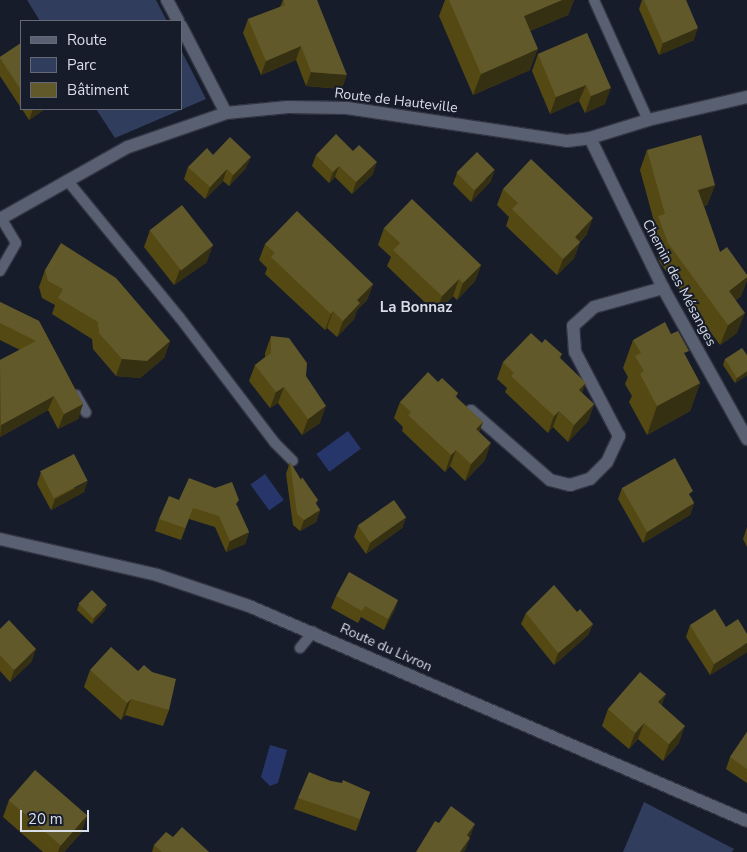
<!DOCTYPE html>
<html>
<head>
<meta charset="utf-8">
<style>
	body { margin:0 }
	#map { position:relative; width:747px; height:852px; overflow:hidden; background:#171c2b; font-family:"Nunito Sans",sans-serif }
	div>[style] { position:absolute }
	.green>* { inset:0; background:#313d5d }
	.water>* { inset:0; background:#26366a; transform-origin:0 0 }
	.roads { filter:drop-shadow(1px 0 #333542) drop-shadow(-1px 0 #333542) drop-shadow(0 1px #333542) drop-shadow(0 -1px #333542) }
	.service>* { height:10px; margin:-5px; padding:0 5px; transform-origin:5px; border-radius:5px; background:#596072 }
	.minor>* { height:12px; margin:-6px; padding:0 6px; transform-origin:6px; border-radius:6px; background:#596072 }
	.tertiary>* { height:12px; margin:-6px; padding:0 6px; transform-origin:6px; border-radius:6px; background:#596072 }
	.wall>* { inset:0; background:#544913 }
	.shaded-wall>* { inset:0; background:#363013 }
	.building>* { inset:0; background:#62592a; transform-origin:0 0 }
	span { translate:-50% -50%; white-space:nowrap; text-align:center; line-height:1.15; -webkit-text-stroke:4px #171c2b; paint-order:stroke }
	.street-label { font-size:14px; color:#d9dde8 }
	.neighbourhood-label { font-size:15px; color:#d9dde8; font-weight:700 }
	.legend { position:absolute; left:20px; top:20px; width:162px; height:90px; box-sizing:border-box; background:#171c2b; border:1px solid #656977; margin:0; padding:6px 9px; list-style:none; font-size:15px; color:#d9dde8 }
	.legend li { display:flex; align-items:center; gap:10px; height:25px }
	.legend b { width:25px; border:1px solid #656977 }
	.scale { position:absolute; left:20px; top:810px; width:69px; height:22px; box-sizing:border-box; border:2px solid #d9dde8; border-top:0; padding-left:6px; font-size:15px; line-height:18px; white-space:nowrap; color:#d9dde8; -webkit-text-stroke:4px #171c2b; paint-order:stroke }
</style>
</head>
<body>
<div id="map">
	<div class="green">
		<div style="clip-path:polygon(27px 0,156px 0,167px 21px,40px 21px)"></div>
		<div style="clip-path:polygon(181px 50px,206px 99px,115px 138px,96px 109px,181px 109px)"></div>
		<div style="clip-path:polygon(644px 802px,734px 849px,732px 852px,623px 852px)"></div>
	</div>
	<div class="water">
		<div style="left:348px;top:431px;width:22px;height:39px;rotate:54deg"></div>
		<div style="left:265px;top:474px;width:32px;height:18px;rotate:54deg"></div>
		<div style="clip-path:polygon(270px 745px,287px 750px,278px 783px,270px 786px,261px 777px)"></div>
	</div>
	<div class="roads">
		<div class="service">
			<div style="left:594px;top:0;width:132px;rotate:65.8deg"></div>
			<div style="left:67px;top:180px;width:178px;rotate:50.7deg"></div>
			<div style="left:180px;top:318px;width:157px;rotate:52.8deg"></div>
			<div style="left:275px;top:443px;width:25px;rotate:45deg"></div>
			<div style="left:0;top:271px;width:32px;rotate:-60deg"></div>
			<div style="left:16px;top:243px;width:29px;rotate:-121deg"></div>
			<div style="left:76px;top:395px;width:20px;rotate:60deg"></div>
			<div style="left:300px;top:648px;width:21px;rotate:-51deg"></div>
		</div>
		<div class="minor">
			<div style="left:167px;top:0;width:24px;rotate:62deg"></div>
			<div style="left:181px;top:26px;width:98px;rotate:62.7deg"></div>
			<div style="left:590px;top:138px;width:167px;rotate:64deg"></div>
			<div style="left:663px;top:288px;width:173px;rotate:60.9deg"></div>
			<div style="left:471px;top:411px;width:105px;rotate:41.1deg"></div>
			<div style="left:550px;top:480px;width:21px;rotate:14deg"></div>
			<div style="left:570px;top:485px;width:21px;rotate:-17deg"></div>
			<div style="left:590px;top:479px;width:24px;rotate:-45deg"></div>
			<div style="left:607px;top:462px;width:29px;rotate:-65deg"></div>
			<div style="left:619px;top:436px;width:95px;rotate:-117.6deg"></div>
			<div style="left:575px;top:352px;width:26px;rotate:-94deg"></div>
			<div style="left:573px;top:326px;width:28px;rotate:-42deg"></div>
			<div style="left:594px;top:307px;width:72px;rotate:-15.4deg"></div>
		</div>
		<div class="tertiary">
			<div style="left:0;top:219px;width:147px;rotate:-29.4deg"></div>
			<div style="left:128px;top:147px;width:104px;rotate:-19.1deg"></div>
			<div style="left:226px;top:113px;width:62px;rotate:-5.5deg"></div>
			<div style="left:288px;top:107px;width:59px;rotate:1deg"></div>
			<div style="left:347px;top:108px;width:222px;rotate:8.5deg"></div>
			<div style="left:567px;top:141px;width:23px;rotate:-7deg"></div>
			<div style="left:590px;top:138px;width:61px;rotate:-17.2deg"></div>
			<div style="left:648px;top:120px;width:102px;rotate:-13.1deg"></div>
			<div style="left:0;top:539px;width:161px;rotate:12.9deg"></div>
			<div style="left:157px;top:575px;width:97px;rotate:18.6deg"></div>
			<div style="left:249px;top:606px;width:542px;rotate:23.35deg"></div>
		</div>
	</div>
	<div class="wall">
		<div style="clip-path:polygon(283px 0,317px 0,342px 89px,306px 86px,296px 60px,261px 75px,243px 33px,248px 19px,280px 7px)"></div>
		<div style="clip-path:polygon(445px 0,574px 0,568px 15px,530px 31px,530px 70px,473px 95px,439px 16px)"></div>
		<div style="clip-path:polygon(642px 0,686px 0,694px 40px,659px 55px,639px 9px)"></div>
		<div style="clip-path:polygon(587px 33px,605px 104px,585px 113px,579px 101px,550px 114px,532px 71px,538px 54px)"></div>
		<div style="clip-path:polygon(21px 43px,21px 108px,0 76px,0 57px)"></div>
		<div style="clip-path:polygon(22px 109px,45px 109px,29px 120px)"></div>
		<div style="clip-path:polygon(647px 150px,715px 185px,707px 205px,704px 206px,720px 252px,747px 275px,747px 280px,741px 296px,736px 300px,737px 333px,720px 345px,660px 263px,651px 236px,655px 225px,640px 170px)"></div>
		<div style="clip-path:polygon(213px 155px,246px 168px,229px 186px,223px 181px,205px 199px,184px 179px,188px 167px)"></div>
		<div style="clip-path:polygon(316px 155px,373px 174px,352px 194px,335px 177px,329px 183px,312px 166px)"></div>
		<div style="clip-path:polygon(457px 173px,491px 181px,471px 202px,453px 184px)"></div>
		<div style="clip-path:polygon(503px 189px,587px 234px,580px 242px,574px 258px,557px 275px,506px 226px,509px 217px,497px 205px)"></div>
		<div style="clip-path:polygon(384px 228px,481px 265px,475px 281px,457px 300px,453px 296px,436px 313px,387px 266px,391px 257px,378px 245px)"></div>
		<div style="clip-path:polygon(150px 230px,207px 262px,174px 285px,144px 247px)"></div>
		<div style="clip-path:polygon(265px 244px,373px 284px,367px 300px,357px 310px,354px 319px,337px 337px,327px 328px,325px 330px,265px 274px,267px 268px,259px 260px)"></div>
		<div style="clip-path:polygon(45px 270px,170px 341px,164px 358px,140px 378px,116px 376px,93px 349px,92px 339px,52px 314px,55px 305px,42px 298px,39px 287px)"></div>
		<div style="clip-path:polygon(0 302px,39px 321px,83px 404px,78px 419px,58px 429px,48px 410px,0 437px,0 360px,20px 350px,0 340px)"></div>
		<div style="clip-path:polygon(671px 334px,686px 357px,700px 383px,690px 411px,647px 435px,629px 402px,632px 396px,625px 384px,628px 377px,623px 368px,633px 340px)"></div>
		<div style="clip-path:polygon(271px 336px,306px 376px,320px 423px,302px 435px,278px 403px,270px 408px,249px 381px,255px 365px,265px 357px,265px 353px)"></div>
		<div style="clip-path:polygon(542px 343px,562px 354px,560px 358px,582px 393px,594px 404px,588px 421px,568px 442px,553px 427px,548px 433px,505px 392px,507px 388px,497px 379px,503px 362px)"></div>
		<div style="clip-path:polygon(747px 355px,747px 375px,735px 383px,723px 365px,725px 359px)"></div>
		<div style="clip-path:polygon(438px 382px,458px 393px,456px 397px,483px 422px,479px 432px,485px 460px,465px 481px,450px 466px,445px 472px,402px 431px,403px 427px,394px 418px,400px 402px)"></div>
		<div style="clip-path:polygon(290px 462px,301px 480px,318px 500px,316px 504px,320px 510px,316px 522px,300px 531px,293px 525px,286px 474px)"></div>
		<div style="clip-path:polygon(41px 472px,84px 492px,51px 510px,37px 484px)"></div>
		<div style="clip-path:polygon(622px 488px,691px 497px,694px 503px,690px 515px,643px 543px,618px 499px)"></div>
		<div style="clip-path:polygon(179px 500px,237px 505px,249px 532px,245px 544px,226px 552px,215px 527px,189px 519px,181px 540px,155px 531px,159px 519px)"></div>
		<div style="clip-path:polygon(406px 517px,402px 528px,366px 554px,354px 537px,358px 526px)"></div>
		<div style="clip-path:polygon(747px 527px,747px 547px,743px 539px)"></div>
		<div style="clip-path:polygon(336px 596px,398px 600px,394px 611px,384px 630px,361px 617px,358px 623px,331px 608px)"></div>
		<div style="clip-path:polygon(79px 604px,105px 610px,92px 624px,77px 610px)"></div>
		<div style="clip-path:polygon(526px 613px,593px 624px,588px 635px,554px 665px,521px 624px)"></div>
		<div style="clip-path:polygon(690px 625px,726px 627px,747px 652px,710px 675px,686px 637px)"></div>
		<div style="clip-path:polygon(0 629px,32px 661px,10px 682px,0 671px)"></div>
		<div style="clip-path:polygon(90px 670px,169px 710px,163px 726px,125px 715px,121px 720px,84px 687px)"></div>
		<div style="clip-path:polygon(661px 705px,679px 743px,663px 761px,638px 739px,629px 749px,602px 726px,608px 709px)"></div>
		<div style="clip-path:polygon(747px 732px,747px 783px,726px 769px,730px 757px)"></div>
		<div style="clip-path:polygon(331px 781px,370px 792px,356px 831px,294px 809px,298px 798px)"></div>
		<div style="clip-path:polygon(9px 800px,87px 816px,81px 833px,64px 852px,43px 852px,3px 817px)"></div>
		<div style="clip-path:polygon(173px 837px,209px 852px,152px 852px,154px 845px)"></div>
	</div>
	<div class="shaded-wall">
		<div style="clip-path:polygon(562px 0,574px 0,568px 15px,516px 37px,524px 16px)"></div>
		<div style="clip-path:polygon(698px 28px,694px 40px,659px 55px,663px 43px)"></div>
		<div style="clip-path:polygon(301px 46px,296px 60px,261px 75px,266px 61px)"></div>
		<div style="clip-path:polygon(538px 49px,530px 70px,473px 95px,481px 74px)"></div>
		<div style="clip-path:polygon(311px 72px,347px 75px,342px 89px,306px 86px)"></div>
		<div style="clip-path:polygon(586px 85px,579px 101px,550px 114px,556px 97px)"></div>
		<div style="clip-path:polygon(611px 88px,605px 104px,585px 113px,591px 96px)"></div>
		<div style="clip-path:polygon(33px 109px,45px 109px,29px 120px)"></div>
		<div style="clip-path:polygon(251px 157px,246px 168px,229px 186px,233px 175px)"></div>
		<div style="clip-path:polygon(377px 162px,373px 174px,352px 194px,356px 182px)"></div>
		<div style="clip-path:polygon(339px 166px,335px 177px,329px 183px,333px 172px)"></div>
		<div style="clip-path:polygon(227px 169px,223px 181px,205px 199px,210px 187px)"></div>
		<div style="clip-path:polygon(495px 170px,491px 181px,471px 202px,475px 190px)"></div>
		<div style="clip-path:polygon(715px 185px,707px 205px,691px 210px,698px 190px)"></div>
		<div style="clip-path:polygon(593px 218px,587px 234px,568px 253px,575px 237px)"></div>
		<div style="clip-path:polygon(580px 242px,574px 258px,557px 275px,563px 259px)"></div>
		<div style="clip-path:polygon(213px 245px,207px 262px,174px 285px,180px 269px)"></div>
		<div style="clip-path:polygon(481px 265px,475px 281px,457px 300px,463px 283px)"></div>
		<div style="clip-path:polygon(747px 277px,747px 280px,741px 296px,721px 311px,729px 291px)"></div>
		<div style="clip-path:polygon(459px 279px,453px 296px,436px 313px,442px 296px)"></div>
		<div style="clip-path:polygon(373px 284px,367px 300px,357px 310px,354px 319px,337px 337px,343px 321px,357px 300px)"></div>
		<div style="clip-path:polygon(333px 311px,327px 328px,325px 330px,331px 314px)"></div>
		<div style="clip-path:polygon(745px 313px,737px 333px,720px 345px,728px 325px)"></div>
		<div style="clip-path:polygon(170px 341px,164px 358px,140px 378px,116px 376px,122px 359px)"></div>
		<div style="clip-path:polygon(747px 371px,747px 375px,735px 383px,737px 378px)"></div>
		<div style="clip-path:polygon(586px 383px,580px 399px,579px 390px)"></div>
		<div style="clip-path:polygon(700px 383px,690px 411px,647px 435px,657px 406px)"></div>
		<div style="clip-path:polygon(284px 387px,278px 403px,270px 408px,276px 392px)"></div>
		<div style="clip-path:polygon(54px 396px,48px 410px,0 437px,1px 425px)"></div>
		<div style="clip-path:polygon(83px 404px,78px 419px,58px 429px,64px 414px)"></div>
		<div style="clip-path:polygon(594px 404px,588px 421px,568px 442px,574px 425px)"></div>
		<div style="clip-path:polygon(326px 406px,320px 423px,302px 435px,308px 419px)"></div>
		<div style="clip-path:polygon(559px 411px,553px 427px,548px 433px,554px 416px)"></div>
		<div style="clip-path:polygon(483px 422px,477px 438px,476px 429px)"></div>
		<div style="clip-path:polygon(491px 443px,485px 460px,465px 481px,471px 464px)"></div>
		<div style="clip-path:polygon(456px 450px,450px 466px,445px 472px,451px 455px)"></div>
		<div style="clip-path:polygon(88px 481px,84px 492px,51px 510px,55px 499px)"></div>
		<div style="clip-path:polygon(694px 503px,690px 515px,643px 543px,647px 532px)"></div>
		<div style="clip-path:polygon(320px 510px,316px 522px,300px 531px,304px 520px)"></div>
		<div style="clip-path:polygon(406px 517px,402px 528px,366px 554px,370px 543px)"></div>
		<div style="clip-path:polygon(249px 532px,245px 544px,226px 552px,230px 541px)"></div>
		<div style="clip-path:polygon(398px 600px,394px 611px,384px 630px,388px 619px)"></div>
		<div style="clip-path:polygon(107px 605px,105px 610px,92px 624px,94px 618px)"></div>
		<div style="clip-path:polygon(593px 624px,588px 635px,554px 665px,558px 653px)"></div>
		<div style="clip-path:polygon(747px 643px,747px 652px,710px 675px,714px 664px)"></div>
		<div style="clip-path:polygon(36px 649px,32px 661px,10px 682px,14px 670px)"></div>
		<div style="clip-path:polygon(666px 694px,660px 710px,658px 702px)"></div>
		<div style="clip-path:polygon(131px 699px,125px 715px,121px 720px,127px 703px)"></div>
		<div style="clip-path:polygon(644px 723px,638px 739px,629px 749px,635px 733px)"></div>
		<div style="clip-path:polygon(685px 726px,679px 743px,663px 761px,669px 744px)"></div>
		<div style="clip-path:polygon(87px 816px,81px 833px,64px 852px,58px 852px,60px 846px)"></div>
		<div style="clip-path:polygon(475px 824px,471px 835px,463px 847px,467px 835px)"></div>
		<div style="clip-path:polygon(470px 838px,466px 849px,464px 852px,460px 852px)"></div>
	</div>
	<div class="building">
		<div style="clip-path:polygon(283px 0,317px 0,347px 75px,311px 72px,301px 46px,266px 61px,248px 19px,285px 5px)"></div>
		<div style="clip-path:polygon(449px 0,562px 0,524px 16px,538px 49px,481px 74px)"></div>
		<div style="clip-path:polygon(644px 0,686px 0,698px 28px,663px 43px)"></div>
		<div style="clip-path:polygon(587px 33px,611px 88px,591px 96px,586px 85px,556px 97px,538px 54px)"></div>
		<div style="clip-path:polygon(21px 43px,21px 90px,0 58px,0 57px)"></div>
		<div style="clip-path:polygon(336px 134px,353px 151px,359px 145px,377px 162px,356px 182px,339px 166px,333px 172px,316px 155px)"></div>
		<div style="clip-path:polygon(701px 135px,715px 185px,698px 190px,720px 252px,727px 247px,747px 275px,747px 277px,729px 291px,745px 313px,728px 325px,668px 243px,658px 216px,665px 214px,647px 150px)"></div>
		<div style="clip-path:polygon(230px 137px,251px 157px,233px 175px,227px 169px,210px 187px,188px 167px,207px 148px,213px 155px)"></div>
		<div style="left:477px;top:152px;width:25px;height:29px;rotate:45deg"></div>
		<div style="clip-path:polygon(531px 159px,593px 218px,575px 237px,580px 242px,563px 259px,512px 209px,518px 203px,503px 189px)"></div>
		<div style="clip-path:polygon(412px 199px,481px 265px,463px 283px,459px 279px,442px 296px,393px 250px,400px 243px,384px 228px)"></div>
		<div style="left:182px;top:205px;width:51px;height:41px;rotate:52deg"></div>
		<div style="clip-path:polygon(297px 211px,373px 284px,357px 300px,360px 303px,343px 321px,333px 311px,331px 314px,271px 257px,275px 253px,265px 244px)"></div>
		<div style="clip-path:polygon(61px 243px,116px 278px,170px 341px,147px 361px,122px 359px,99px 333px,98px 322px,58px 298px,63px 289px,48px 281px,45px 270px)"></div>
		<div style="clip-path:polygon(0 302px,39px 321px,83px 404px,64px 414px,54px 396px,1px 425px,0 360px,36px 341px,0 323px)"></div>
		<div style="clip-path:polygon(665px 322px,671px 334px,678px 331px,689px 351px,684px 353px,700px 383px,657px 406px,640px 374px,644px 371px,635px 356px,641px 353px,633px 340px)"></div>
		<div style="clip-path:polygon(531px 333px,542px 343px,545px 339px,562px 354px,559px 357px,586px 383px,579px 390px,594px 404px,574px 425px,559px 411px,554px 416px,511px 376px,514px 373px,503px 362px)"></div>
		<div style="clip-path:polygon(271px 336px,289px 338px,307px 363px,306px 376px,326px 406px,308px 419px,284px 387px,276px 392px,255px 365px,271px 353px)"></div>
		<div style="clip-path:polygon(742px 348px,747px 355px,747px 371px,737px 378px,725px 359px)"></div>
		<div style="clip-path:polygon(428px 372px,438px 382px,442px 378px,458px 393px,455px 396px,483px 422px,476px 429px,491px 443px,471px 464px,456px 450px,451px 455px,408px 415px,411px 412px,400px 402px)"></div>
		<div style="left:74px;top:454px;width:30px;height:38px;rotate:63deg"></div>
		<div style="clip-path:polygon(675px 458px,693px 491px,689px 494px,694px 503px,647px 532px,622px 488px)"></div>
		<div style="clip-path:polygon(290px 462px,301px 480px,302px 477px,318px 500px,315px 502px,320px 510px,304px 520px,297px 514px)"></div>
		<div style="clip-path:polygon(189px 478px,215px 488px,232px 482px,239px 500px,236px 504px,249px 532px,230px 541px,219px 516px,193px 508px,185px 528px,159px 519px,169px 496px,179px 500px)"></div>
		<div style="left:394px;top:500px;width:21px;height:44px;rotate:55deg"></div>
		<div style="clip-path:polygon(349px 572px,398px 600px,388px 619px,365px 606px,362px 611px,336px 596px)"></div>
		<div style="clip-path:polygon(554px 585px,577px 612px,580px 609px,593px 624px,558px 653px,526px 613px)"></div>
		<div style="left:92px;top:590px;width:21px;height:19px;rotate:45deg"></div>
		<div style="clip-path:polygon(715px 609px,726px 627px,738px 619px,747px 634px,747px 643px,714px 664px,690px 625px)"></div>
		<div style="clip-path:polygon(9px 620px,36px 649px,14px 670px,0 655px,0 629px)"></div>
		<div style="clip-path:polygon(111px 647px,138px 671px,144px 665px,152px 672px,176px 679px,169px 710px,131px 699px,127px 703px,90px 670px)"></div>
		<div style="clip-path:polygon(640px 672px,666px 694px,658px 702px,685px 726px,669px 744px,644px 723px,635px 733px,608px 709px)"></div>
		<div style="clip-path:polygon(747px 732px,747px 769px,730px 757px)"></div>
		<div style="left:35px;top:770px;width:69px;height:40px;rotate:41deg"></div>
		<div style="clip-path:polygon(309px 772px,331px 781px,342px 783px,343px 780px,370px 792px,360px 819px,298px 798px)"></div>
		<div style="clip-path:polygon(451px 806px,475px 824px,467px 835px,470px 838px,460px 852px,416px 852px,435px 821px,439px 823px)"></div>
		<div style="clip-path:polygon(182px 827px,209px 852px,162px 852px,154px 845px,166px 832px,173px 837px)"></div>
	</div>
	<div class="street-label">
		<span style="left:396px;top:101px;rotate:7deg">Route de Hauteville</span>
		<span style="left:679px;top:283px;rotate:62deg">Chemin des Mésanges</span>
		<span style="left:386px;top:648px;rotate:24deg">Route du Livron</span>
	</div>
	<div class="neighbourhood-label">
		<span style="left:416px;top:308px">La Bonnaz</span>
	</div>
	<ul class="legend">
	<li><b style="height:6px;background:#596072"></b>Route</li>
	<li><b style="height:14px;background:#313d5d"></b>Parc</li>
	<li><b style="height:14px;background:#62592a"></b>Bâtiment</li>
	</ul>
	<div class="scale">20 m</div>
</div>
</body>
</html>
